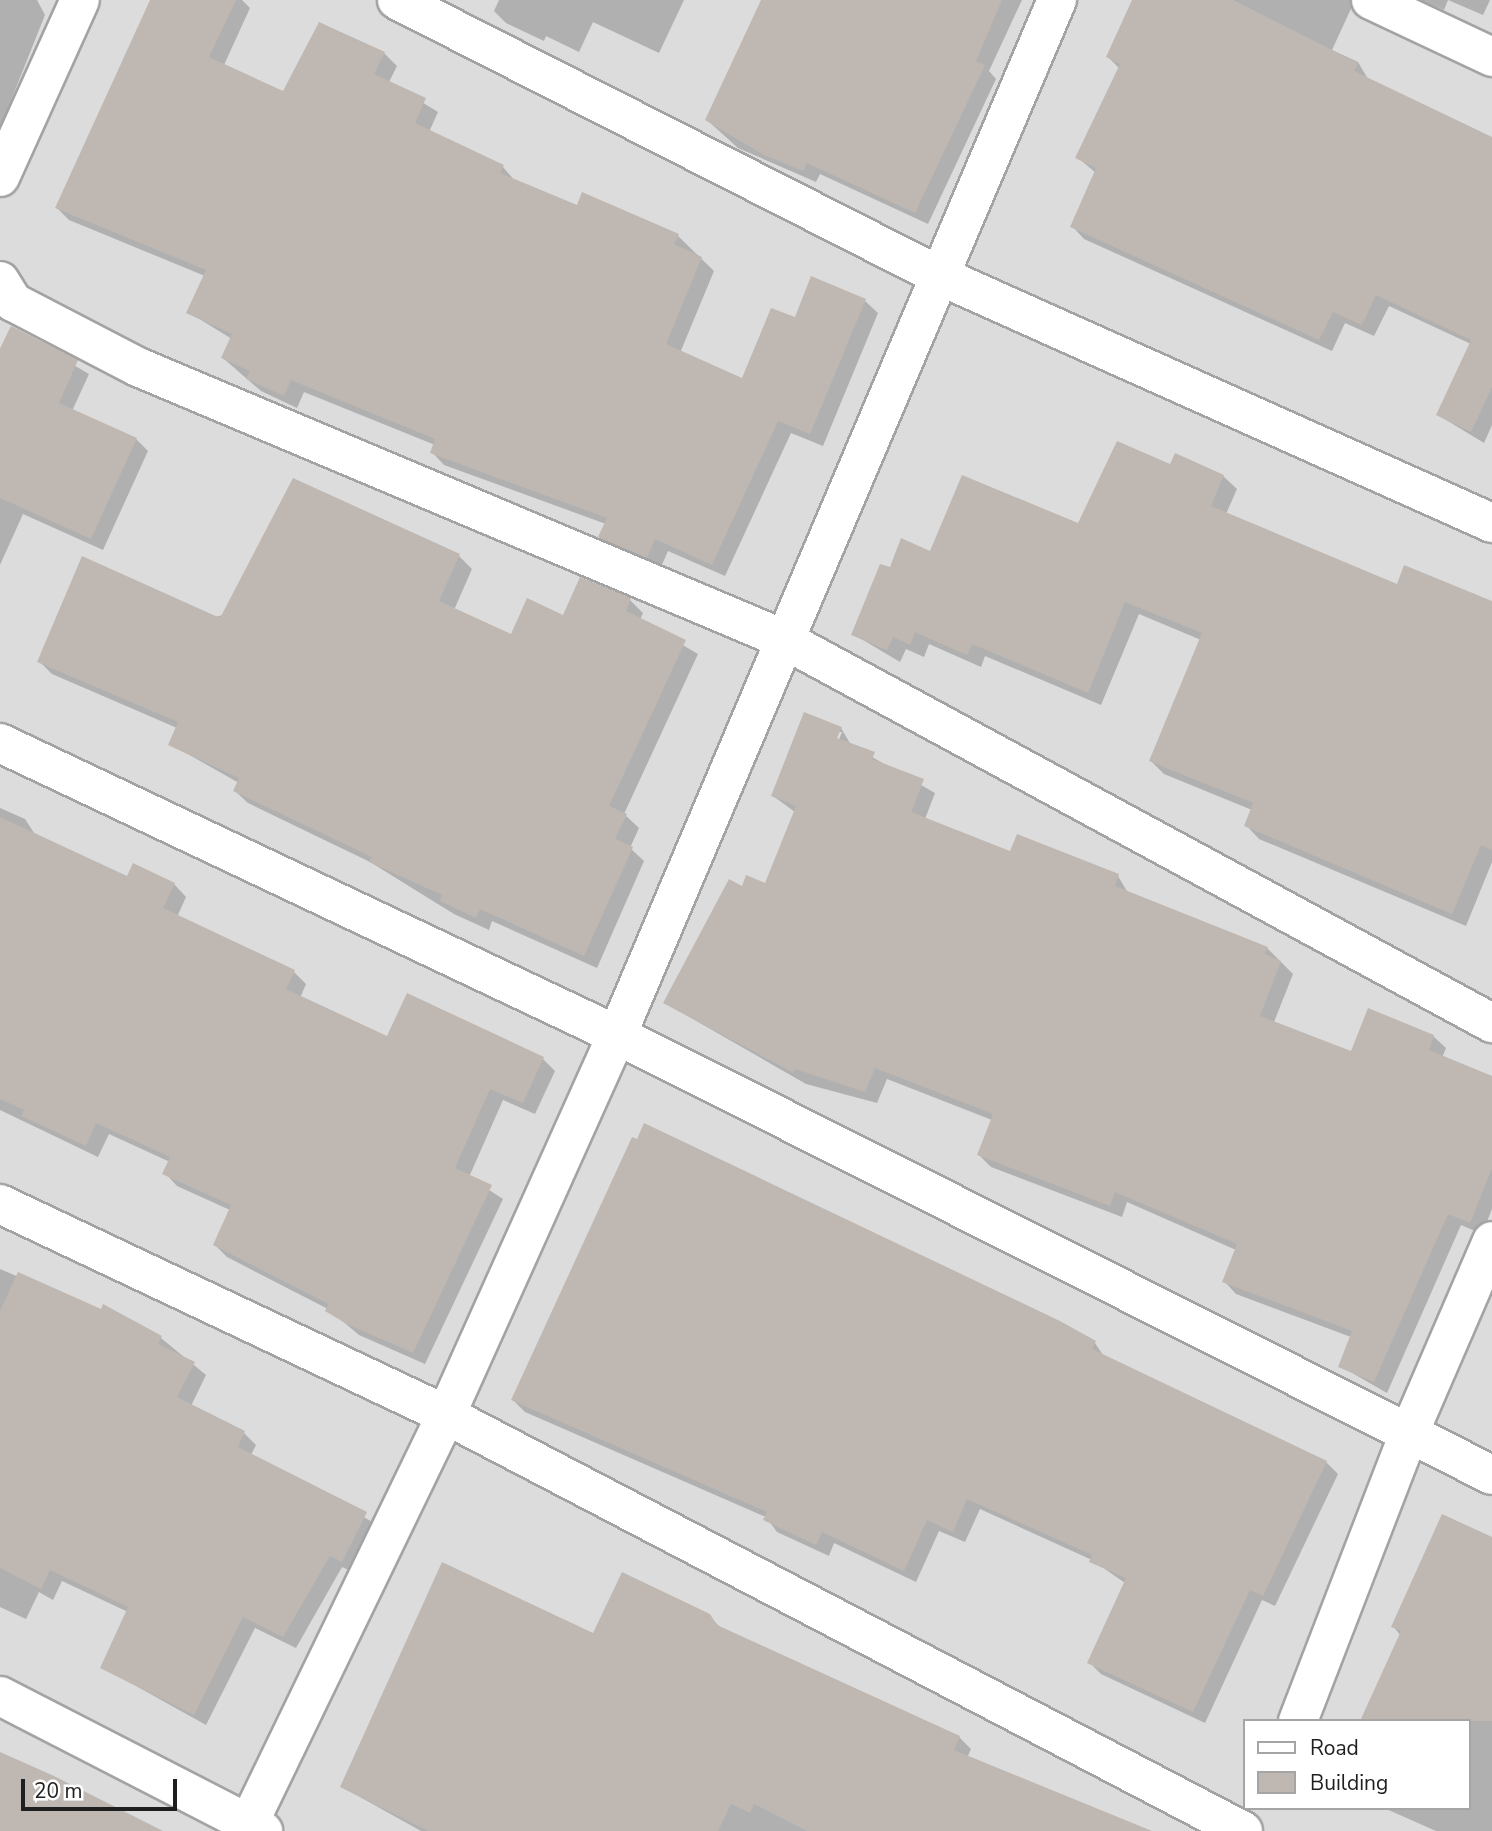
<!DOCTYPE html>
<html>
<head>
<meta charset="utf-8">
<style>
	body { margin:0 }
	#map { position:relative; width:1492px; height:1831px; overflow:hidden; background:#efece5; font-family:"Nunito Sans",sans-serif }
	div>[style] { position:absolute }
	.residential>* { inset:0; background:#dddcdc }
	.shadow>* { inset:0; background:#0003 }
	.building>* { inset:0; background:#bfb8b2 }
	.roads { filter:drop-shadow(2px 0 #a3a3a3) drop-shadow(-2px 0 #a3a3a3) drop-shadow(0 2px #a3a3a3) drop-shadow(0 -2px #a3a3a3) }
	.minor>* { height:38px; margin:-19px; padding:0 19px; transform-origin:19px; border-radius:19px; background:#fff }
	span { translate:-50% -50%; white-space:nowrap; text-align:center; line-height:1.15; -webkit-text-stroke:6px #fff; paint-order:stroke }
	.legend { position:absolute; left:1243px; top:1719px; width:228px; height:91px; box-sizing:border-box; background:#fff; border:2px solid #a5a5a5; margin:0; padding:9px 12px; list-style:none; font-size:21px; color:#1f1f1f }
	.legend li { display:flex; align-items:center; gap:14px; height:35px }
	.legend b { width:35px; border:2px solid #a5a5a5 }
	.scale { position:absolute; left:21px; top:1779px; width:156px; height:32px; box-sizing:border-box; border:4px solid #1f1f1f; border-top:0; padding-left:9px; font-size:21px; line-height:24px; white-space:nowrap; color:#1f1f1f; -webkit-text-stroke:5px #fff; paint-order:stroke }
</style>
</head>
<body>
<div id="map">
	<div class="residential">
		<div style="clip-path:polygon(evenodd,0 0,1492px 0,1492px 1831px,0 1831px,0 0,1245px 1721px,1469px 1721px,1469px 1808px,1245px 1808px,1245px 1721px)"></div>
	</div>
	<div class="shadow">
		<div style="clip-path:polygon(0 0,37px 0,45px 15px,0 128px)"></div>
		<div style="clip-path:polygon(152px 0,242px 0,250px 8px,224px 65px,284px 94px,384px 53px,397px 66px,389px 82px,438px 112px,429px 132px,503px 167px,515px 181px,577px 207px,678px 236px,714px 271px,680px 353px,743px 380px,796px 320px,812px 278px,865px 301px,878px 313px,823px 446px,791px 433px,725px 576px,668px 551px,660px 569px,613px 550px,600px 537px,606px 524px,444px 465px,432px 452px,435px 445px,304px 392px,297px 408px,261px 391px,223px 358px,232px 339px,188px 312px,205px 276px,69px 220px,57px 208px)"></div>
		<div style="clip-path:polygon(499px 0,684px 0,659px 53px,593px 22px,579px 52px,546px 36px,544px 41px,506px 23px,494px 11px)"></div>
		<div style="clip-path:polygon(834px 0,1022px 0,989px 71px,996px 79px,928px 224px,820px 174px,816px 182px,738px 148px,707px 120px)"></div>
		<div style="clip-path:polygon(1135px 0,1355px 0,1332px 50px,1358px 62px,1368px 79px,1492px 138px,1492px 425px,1484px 443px,1438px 415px,1471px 344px,1389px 306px,1374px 336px,1345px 323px,1332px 351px,1084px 239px,1072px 226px,1096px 173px,1077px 157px,1120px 69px,1108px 57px)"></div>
		<div style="clip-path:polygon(1420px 0,1490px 0,1483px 15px,1448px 0,1444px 10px)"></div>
		<div style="clip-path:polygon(10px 328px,89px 374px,72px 411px,136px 439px,148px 451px,103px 550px,23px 514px,0 565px,0 349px)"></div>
		<div style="clip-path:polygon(1171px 466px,1223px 476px,1237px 489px,1226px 514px,1398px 586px,1492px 603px,1492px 862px,1466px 926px,1259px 839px,1246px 825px,1252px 810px,1164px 774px,1151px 761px,1201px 640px,1139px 614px,1101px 705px,985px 656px,981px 667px,929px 644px,924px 657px,906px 649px,900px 662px,853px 634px,891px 570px,931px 553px,1079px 526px)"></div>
		<div style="clip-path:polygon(459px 556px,472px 569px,454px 610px,512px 636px,630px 600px,643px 613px,640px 620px,698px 654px,624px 814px,639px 828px,630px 848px,644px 861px,597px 968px,492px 921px,489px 930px,454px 914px,370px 862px,248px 803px,235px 791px,239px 783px,170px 744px,177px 728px,52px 674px,39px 661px)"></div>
		<div style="clip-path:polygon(evenodd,841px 728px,851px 745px,935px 793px,925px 819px,1011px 853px,1118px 876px,1128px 893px,1267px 948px,1293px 974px,1274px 1022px,1352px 1054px,1433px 1036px,1446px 1048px,1442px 1058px,1492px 1078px,1492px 1209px,1482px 1234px,1461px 1225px,1387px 1393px,1340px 1366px,1351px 1337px,1236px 1294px,1224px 1281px,1236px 1250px,1127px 1202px,1122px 1217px,991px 1167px,979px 1155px,992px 1120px,887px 1079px,877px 1103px,806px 1084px,665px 1003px,743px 889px,766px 885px,795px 812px,773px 796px,841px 728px,838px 732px,842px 732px,836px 747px,838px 732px)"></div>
		<div style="clip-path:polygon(0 808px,25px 819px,36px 836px,128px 878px,174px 884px,186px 897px,177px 917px,294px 972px,306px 984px,300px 998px,388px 1038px,543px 1059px,555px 1071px,535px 1114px,503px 1100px,469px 1177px,503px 1199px,425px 1364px,359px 1335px,328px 1309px,227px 1257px,215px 1245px,230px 1210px,177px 1186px,165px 1173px,170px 1162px,109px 1134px,98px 1157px,0 1110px)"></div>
		<div style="clip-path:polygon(0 1269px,161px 1338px,206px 1375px,191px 1406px,244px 1433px,256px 1445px,251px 1455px,378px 1525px,355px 1573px,342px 1567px,296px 1648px,255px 1628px,206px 1725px,102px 1667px,128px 1612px,62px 1581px,53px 1600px,39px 1592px,26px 1619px,0 1607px)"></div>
		<div style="clip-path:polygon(1095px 1343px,1105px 1358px,1326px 1462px,1338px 1474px,1275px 1606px,1262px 1600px,1205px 1723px,1101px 1674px,1089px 1662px,1125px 1583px,1092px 1560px,980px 1509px,965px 1542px,939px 1531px,916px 1582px,834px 1543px,829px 1556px,777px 1532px,766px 1517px,525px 1412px,513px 1400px)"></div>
		<div style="clip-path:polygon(1492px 1553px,1492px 1831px,1436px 1831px,1384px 1808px,1469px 1808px,1469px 1721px,1393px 1626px)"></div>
		<div style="clip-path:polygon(709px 1616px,722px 1629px,959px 1737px,971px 1749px,967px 1758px,1148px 1831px,421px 1831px,342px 1787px,594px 1636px)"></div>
	</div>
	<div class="building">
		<div style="clip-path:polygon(150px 0,236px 0,209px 57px,283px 91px,319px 22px,385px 52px,374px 74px,426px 98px,415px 123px,504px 165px,500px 173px,577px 205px,582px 192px,679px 234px,674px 244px,702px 257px,666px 344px,742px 378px,771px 308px,795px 317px,811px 276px,866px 299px,810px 434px,778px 421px,712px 565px,655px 539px,647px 558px,598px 537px,607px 518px,430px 453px,435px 439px,291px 380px,284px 396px,246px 379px,250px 371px,221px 358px,232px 334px,186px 313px,206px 270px,55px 208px)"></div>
		<div style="clip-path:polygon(761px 0,1002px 0,976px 61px,985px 65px,915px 213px,807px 163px,803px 171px,764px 155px,705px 120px)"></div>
		<div style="clip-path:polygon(1132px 0,1233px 0,1358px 63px,1354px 71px,1492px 137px,1492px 387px,1471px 432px,1436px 415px,1471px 340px,1376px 295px,1362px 325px,1333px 312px,1319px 340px,1070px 227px,1096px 168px,1075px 158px,1120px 64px,1106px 57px)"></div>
		<div style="clip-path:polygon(11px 326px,78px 360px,59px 403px,137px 438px,91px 539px,0 498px,0 350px)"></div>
		<div style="clip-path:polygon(1117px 441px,1170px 464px,1175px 453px,1224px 475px,1211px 506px,1397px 584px,1404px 565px,1492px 601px,1492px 850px,1481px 845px,1452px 914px,1244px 826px,1253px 803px,1149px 761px,1202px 633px,1125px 602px,1088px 693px,972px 644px,967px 655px,915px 632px,910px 645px,893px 637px,887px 650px,851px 635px,880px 564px,890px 567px,901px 538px,930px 551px,962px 475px,1078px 523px)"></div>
		<div style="clip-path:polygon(293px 478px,460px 554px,439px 601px,511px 634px,527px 598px,563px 615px,580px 577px,631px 598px,626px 611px,686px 640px,609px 806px,627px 814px,615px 839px,633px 847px,584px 956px,480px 909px,476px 918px,440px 901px,442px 895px,369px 862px,372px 857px,233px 791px,239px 778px,168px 745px,178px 722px,37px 662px,82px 556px,220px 618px)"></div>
		<div style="clip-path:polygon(804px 712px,842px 727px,837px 738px,875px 752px,872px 759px,924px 779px,911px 812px,1010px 851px,1017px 834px,1119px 874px,1115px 886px,1268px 947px,1265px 954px,1281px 961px,1260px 1016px,1351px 1051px,1368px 1008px,1434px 1035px,1429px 1050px,1492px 1076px,1492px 1168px,1470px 1223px,1448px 1214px,1374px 1382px,1338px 1367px,1352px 1331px,1222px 1282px,1237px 1244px,1115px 1192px,1110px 1206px,977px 1155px,993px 1114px,875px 1068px,865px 1092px,795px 1069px,794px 1073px,663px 1003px,729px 879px,742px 886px,746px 875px,765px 883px,796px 806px,771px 796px)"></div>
		<div style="clip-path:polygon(0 817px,127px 876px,133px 863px,175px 883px,163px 908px,295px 970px,286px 989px,387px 1036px,407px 993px,544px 1057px,523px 1103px,490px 1089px,455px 1168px,492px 1185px,413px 1353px,345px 1323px,325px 1311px,328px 1304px,213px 1245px,231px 1205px,162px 1174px,170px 1157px,96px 1123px,86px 1146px,21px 1116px,24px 1110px,0 1099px)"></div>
		<div style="clip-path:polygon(644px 1123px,1060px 1321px,1096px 1341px,1092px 1349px,1327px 1461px,1263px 1596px,1250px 1590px,1193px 1712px,1087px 1663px,1126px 1578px,1089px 1562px,1092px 1555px,967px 1499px,953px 1532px,927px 1520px,904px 1571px,822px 1532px,816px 1545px,763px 1520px,767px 1512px,511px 1400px,632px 1137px,637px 1139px)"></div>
		<div style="clip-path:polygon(18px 1272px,101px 1309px,103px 1304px,162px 1336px,158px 1344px,195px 1362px,177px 1397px,245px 1431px,238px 1447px,367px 1512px,342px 1562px,330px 1556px,283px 1637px,243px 1617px,194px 1715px,100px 1668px,128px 1607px,50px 1570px,41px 1589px,0 1568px,0 1311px)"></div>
		<div style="clip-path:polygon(1442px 1514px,1492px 1537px,1492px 1721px,1360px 1721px,1401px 1631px,1391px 1627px)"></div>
		<div style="clip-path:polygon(442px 1562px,593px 1633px,622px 1572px,710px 1614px,717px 1625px,960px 1736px,954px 1750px,1152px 1831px,807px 1831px,754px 1804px,750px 1813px,731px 1804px,718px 1831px,428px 1831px,340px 1787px)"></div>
		<div style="clip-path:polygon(0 1752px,54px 1776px,163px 1831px,0 1831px)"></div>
	</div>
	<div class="roads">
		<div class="minor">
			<div style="left:397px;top:0;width:607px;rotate:26.95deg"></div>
			<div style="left:938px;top:275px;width:607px;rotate:24.12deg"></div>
			<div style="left:1371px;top:0;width:134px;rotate:25.2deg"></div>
			<div style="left:0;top:177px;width:194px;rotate:-65.7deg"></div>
			<div style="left:0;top:281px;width:25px;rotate:58deg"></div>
			<div style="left:13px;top:302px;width:141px;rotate:27.5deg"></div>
			<div style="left:138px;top:367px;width:698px;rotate:22.85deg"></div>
			<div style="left:781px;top:638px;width:809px;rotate:28.44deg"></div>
			<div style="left:0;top:743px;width:683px;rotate:25.33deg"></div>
			<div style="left:617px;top:1035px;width:979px;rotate:26.7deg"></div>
			<div style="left:0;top:1204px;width:493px;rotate:25.3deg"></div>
			<div style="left:446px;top:1415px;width:899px;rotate:27.56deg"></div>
			<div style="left:0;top:1696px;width:296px;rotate:27.2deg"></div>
			<div style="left:1298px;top:1721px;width:309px;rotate:-68.9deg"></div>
			<div style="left:1409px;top:1433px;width:209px;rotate:-66.6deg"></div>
			<div style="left:245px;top:1831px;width:462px;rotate:-64.2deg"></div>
			<div style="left:446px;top:1415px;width:417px;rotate:-65.8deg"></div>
			<div style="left:617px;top:1035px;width:1125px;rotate:-66.97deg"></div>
		</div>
	</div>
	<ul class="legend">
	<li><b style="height:9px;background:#fff"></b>Road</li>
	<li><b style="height:19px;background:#bfb8b2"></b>Building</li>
	</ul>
	<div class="scale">20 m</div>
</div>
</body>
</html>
